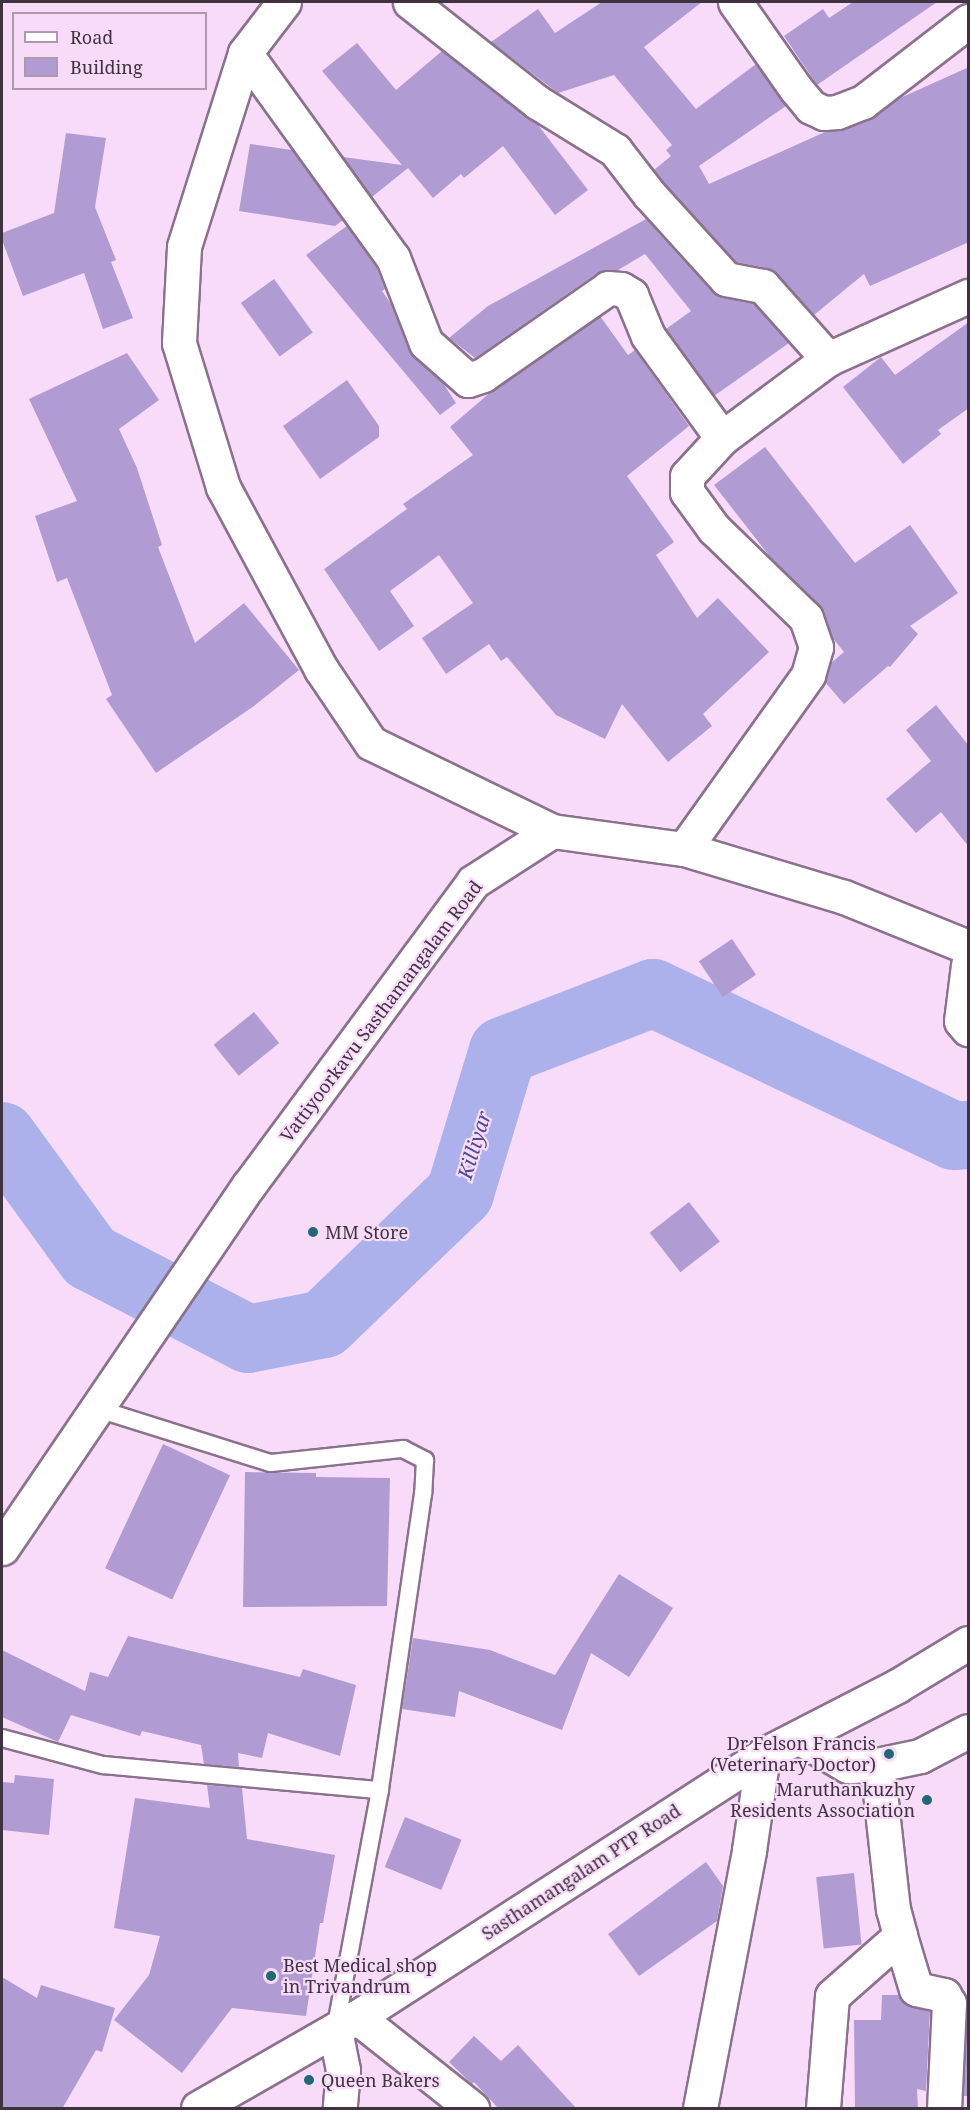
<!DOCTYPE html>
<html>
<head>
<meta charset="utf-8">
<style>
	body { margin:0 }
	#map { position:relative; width:970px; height:2110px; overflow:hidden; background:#f7dbf8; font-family:"Noto Serif",serif }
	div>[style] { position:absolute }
	.river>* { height:68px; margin:-34px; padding:0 34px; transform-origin:34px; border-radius:34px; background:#acb1eb }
	.building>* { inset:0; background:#b19bd3; transform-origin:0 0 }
	.roads { filter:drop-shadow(2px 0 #8b728c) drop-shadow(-2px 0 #8b728c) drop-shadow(0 2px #8b728c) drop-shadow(0 -2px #8b728c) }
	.lane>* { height:16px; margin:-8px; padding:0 8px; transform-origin:8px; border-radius:8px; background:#fff }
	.street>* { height:33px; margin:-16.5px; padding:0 16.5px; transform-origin:16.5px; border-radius:16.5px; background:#fff }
	.secondary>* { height:33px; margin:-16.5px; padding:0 16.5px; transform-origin:16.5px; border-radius:16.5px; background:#fff }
	.dots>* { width:16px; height:16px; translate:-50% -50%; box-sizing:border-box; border:3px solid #f7dbf8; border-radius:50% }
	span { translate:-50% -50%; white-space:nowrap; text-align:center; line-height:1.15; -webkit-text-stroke:4.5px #f7dbf8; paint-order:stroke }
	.street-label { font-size:18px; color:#3e333f }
	.poi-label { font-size:18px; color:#3e333f }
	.left { translate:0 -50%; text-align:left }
	.right { translate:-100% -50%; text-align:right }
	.water-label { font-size:20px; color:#4a4b91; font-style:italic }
	.frame { position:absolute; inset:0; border:3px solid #3e333f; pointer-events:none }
	.legend { position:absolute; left:12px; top:12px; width:195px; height:78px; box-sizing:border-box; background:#f7dbf8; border:2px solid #ad98ae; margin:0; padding:8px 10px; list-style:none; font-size:18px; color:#3e333f }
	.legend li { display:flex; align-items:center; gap:12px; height:30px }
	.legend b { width:30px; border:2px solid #ad98ae }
</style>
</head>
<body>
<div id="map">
	<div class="river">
		<div style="left:2px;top:1136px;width:150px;rotate:54deg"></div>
		<div style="left:90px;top:1257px;width:178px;rotate:27.4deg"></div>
		<div style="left:248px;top:1339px;width:77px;rotate:-11.2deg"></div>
		<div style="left:324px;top:1324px;width:189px;rotate:-43.9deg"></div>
		<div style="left:460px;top:1193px;width:148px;rotate:-73.2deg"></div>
		<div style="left:503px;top:1051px;width:161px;rotate:-21.1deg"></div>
		<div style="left:653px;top:993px;width:333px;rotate:25.4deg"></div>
		<div style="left:954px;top:1136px;width:14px;rotate:-4deg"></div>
	</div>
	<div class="building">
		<div style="clip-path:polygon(602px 2px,702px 2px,644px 47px,696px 109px,756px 64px,786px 106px,699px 166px,709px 184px,825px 132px,843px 130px,870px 120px,898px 99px,969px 67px,969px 242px,870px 286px,864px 274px,814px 315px,776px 273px,766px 268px,736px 262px,663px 182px,654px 170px,671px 156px,666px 150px,672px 145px,614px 75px,558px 93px,491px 42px,538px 9px,555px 33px)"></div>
		<div style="clip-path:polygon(853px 2px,937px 2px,817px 85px,784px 36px,823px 9px,829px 18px)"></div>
		<div style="clip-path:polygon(357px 43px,396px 90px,442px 51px,538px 125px,588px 190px,555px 215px,503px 146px,464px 178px,461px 174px,433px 198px,408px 168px,372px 197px,343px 157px,402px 165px,322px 71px)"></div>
		<div style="clip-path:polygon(66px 133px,106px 138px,95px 207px,116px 260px,111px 262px,133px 318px,103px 329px,84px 273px,23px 296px,2px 240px,2px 233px,54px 213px)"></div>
		<div style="clip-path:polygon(250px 144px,292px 150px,343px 220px,335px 226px,239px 211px)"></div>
		<div style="clip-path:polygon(646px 219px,712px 292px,723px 297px,753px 303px,789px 343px,714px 396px,666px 329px,691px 311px,645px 254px,618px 270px,597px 273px,475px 358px,449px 338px,488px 306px)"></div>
		<div style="clip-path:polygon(347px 226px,376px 267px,385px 289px,382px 291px,391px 304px,409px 350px,443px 383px,456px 403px,440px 415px,306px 255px)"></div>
		<div style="left:274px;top:279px;width:66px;height:41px;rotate:54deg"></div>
		<div style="clip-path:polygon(600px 316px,628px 355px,635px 350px,689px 426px,627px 476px,674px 542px,656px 555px,697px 618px,718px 598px,769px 652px,703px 714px,712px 726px,668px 762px,622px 704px,605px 739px,556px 715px,507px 657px,501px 661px,489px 644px,446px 674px,422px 638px,473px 603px,439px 555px,390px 591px,414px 626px,379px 651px,324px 569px,407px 509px,403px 504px,473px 455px,450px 427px,492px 391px)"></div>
		<div style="clip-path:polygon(969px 322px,969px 408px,938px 430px,941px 434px,903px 464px,843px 387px,881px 357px,895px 375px)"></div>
		<div style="clip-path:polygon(127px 353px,159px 400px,119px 429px,137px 468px,162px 545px,158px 547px,195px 643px,244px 603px,299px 670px,254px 706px,156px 773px,106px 699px,112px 695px,67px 578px,57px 582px,35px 516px,77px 501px,29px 399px)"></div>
		<div style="clip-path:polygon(347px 380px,379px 426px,379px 437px,320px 479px,283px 426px)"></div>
		<div style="clip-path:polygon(765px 447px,855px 563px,910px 525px,958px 593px,910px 626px,918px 634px,890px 667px,888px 666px,844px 704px,825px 682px,831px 663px,844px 652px,832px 637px,824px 611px,771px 558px,714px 485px)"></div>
		<div style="clip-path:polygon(936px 705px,969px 746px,969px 847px,941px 812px,916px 833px,886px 799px,931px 761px,906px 730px)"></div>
		<div style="left:732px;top:939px;width:43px;height:40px;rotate:56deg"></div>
		<div style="left:254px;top:1012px;width:40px;height:52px;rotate:51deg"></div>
		<div style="left:689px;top:1202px;width:50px;height:50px;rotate:52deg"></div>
		<div style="left:163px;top:1444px;width:74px;height:137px;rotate:25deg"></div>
		<div style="clip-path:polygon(245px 1472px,316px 1473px,316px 1477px,390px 1478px,387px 1606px,243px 1607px)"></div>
		<div style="clip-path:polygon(619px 1574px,673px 1608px,629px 1677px,591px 1653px,562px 1730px,459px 1691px,455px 1717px,402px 1709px,413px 1638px,490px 1650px,555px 1675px)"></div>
		<div style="clip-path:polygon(128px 1636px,300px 1677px,303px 1669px,356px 1685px,340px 1756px,268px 1733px,262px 1758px,238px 1753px,239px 1767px,204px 1764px,201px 1745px,142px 1731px,140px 1736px,71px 1715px,58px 1742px,2px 1717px,2px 1650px,85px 1691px,90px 1672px,108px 1677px)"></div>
		<div style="clip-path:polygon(15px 1775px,54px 1779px,49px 1835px,2px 1830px,2px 1782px,14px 1783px)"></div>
		<div style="clip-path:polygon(207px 1785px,242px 1788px,247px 1839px,335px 1855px,323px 1923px,320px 1923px,306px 2016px,232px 2008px,182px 2073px,114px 2020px,149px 1975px,160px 1936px,114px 1928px,135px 1798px,210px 1808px)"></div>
		<div style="left:405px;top:1817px;width:61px;height:54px;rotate:22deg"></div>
		<div style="clip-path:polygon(706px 1862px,723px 1886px,717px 1921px,639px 1976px,608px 1934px)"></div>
		<div style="left:854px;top:1873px;width:72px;height:38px;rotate:84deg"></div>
		<div style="clip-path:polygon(2px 1977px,37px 1998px,41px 1985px,115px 2008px,102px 2052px,96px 2050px,62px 2109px,2px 2109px)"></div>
		<div style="clip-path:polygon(882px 1995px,898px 1995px,903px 2002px,912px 2007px,930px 2011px,926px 2091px,917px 2089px,918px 2109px,855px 2109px,854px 2020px,881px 2020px)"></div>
		<div style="clip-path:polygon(966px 1996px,969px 1996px,969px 2096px,963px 2096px,968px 2004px)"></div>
		<div style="clip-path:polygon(474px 2036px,501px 2061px,518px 2045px,577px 2109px,499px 2109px,474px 2082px,472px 2084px,449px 2062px)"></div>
	</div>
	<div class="roads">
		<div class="lane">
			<div style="left:95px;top:1408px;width:184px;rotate:17.4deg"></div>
			<div style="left:271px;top:1463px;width:133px;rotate:-6.1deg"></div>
			<div style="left:403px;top:1449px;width:25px;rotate:27deg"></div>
			<div style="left:425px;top:1460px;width:34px;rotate:93deg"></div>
			<div style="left:423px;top:1494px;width:299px;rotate:98.3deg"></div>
			<div style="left:380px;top:1790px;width:244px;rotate:100.6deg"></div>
			<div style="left:2px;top:1738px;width:105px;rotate:15deg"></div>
			<div style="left:103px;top:1765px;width:278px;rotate:5.2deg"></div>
		</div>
		<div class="street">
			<div style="left:410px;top:2px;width:162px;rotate:38.2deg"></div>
			<div style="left:537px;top:102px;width:92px;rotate:31.6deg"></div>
			<div style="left:615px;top:150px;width:56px;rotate:52.3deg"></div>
			<div style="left:649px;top:194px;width:115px;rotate:47.8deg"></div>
			<div style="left:726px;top:279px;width:38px;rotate:11deg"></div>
			<div style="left:763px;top:286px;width:98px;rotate:48.3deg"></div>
			<div style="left:735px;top:2px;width:106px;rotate:55deg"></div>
			<div style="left:796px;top:89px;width:23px;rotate:50deg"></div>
			<div style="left:811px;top:107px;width:14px;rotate:25deg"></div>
			<div style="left:824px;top:113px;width:13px;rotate:-4deg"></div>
			<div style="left:837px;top:112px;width:28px;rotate:-21deg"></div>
			<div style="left:863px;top:102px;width:133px;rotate:-37.6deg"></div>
			<div style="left:245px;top:53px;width:253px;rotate:54.2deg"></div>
			<div style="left:393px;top:258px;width:91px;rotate:68.8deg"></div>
			<div style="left:426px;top:343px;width:56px;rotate:41.4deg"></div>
			<div style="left:468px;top:380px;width:16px;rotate:-18deg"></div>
			<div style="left:483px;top:375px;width:152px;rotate:-34.8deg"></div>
			<div style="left:608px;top:288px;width:13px;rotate:4deg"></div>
			<div style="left:621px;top:289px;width:12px;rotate:31deg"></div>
			<div style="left:631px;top:295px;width:44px;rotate:67.5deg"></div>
			<div style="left:648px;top:336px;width:126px;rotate:54deg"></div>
			<div style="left:684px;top:849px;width:214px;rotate:-54.5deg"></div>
			<div style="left:808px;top:675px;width:29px;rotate:-74deg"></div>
			<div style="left:816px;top:647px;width:31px;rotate:-109deg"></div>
			<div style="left:806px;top:618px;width:128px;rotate:-135.9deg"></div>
			<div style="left:714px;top:529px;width:46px;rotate:-126.1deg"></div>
			<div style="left:687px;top:492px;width:16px;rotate:-90deg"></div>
			<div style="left:687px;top:476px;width:52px;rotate:-47.4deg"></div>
			<div style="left:722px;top:438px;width:132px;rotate:-36.7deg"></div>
			<div style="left:828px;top:359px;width:154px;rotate:-24.2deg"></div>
			<div style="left:968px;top:965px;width:56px;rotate:97.1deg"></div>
			<div style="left:961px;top:1021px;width:11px;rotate:49deg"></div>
			<div style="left:800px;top:1738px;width:56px;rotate:30.3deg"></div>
			<div style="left:848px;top:1766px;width:29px;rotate:-2deg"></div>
			<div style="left:877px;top:1765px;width:44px;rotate:-11.8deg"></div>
			<div style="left:920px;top:1756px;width:54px;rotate:-27.5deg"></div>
			<div style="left:877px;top:1765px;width:145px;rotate:83.7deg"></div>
			<div style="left:893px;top:1909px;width:28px;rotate:75deg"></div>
			<div style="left:900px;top:1936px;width:55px;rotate:73.2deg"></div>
			<div style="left:916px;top:1989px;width:29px;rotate:12deg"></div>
			<div style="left:944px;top:1995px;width:9px;rotate:58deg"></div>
			<div style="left:949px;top:2003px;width:105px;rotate:92.7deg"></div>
			<div style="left:357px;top:2017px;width:147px;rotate:38.4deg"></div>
			<div style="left:335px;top:2030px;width:41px;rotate:78.7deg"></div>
			<div style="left:343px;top:2070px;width:38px;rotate:95deg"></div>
			<div style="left:700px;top:2108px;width:263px;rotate:-79.2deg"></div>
			<div style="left:749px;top:1850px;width:96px;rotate:-81.6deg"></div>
			<div style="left:823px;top:2108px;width:112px;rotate:-85.4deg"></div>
			<div style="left:832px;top:1996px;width:91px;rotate:-41.4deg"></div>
		</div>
		<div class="secondary">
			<div style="left:284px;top:2px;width:64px;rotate:127.4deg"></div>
			<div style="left:245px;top:53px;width:203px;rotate:107.5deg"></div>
			<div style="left:184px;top:247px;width:96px;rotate:93deg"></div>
			<div style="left:179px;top:343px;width:151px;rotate:73deg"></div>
			<div style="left:223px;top:487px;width:207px;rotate:61.7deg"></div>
			<div style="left:321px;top:669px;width:89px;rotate:56deg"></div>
			<div style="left:371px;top:743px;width:201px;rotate:25.9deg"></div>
			<div style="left:552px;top:831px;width:133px;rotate:7.8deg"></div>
			<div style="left:684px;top:849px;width:167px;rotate:16.7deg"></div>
			<div style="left:844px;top:897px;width:134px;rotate:22deg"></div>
			<div style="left:2px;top:1548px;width:439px;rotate:-55.8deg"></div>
			<div style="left:249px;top:1185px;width:377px;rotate:-53.5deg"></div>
			<div style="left:473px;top:882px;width:94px;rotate:-32.8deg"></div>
			<div style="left:198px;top:2108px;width:183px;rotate:-29.8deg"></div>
			<div style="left:357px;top:2017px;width:483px;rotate:-32.8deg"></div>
			<div style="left:763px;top:1755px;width:151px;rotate:-27.2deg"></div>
			<div style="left:897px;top:1686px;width:83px;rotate:-31.2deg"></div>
		</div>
	</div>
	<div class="dots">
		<div style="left:313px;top:1232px;background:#216877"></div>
		<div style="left:889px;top:1754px;background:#216877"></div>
		<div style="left:927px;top:1800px;background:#216877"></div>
		<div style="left:271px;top:1976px;background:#216877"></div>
		<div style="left:309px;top:2080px;background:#216877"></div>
	</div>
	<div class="street-label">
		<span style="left:381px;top:1011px;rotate:-53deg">Vattiyoorkavu Sasthamangalam Road</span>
		<span style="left:581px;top:1872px;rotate:-33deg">Sasthamangalam PTP Road</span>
	</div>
	<div class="poi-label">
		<span class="left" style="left:325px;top:1232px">MM Store</span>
		<span class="right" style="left:876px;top:1754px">Dr Felson Francis<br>(Veterinary Doctor)</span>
		<span class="right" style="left:915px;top:1800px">Maruthankuzhy<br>Residents Association</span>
		<span class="left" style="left:283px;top:1976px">Best Medical shop<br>in Trivandrum</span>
		<span class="left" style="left:321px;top:2080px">Queen Bakers</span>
	</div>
	<div class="water-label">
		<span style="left:474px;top:1145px;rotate:-73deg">Killiyar</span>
	</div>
	<div class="frame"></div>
	<ul class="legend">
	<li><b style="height:8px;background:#fff"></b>Road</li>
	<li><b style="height:16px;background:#b19bd3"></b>Building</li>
	</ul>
</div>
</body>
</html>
